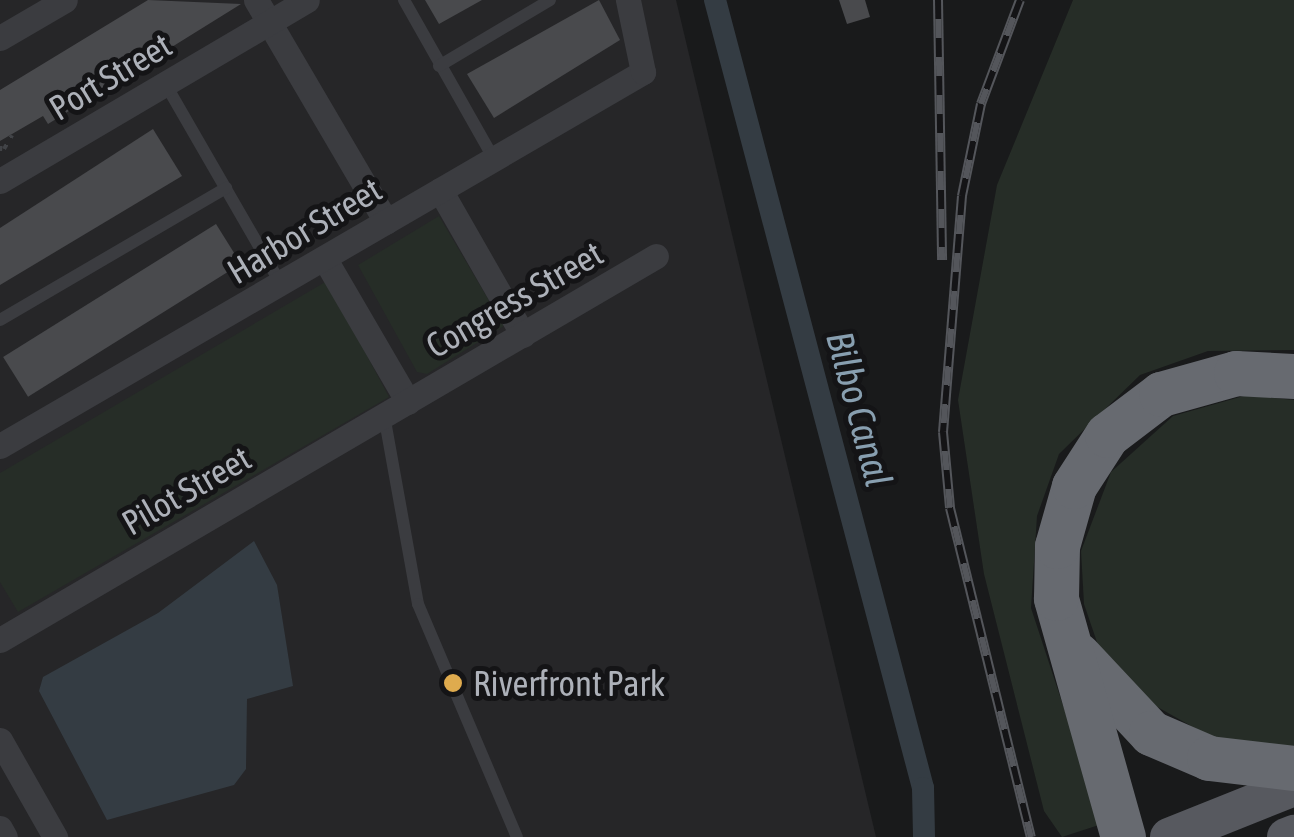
<!DOCTYPE html>
<html>
<head>
<meta charset="utf-8">
<style>
	body { margin:0 }
	#map { position:relative; width:1294px; height:837px; overflow:hidden; background:#191a1b; font-family:"Asap Condensed",sans-serif }
	div>[style] { position:absolute }
	.built>* { inset:0; background:#262628 }
	.green>* { inset:0; background:#262d27 }
	.water>* { inset:0; background:#343c43 }
	.canal>* { height:22px; margin:-11px; padding:0 11px; transform-origin:11px; border-radius:11px; background:#343c43 }
	.building>* { inset:0; background:#494a4d; transform-origin:0 0 }
	.path>* { height:4px; margin-top:-2px; transform-origin:0; background:repeating-linear-gradient(90deg,#414347 0 5px,transparent 0 13px) }
	.lane>* { height:12px; margin:-6px; padding:0 6px; transform-origin:6px; border-radius:6px; background:#3b3c40 }
	.street>* { height:25px; margin:-12.5px; padding:0 12.5px; transform-origin:12.5px; border-radius:12.5px; background:#3b3c40 }
	.primary>* { height:38px; margin:-19px; padding:0 19px; transform-origin:19px; border-radius:19px; background:#57595f }
	.highway>* { height:45px; margin:-22.5px; padding:0 22.5px; transform-origin:22.5px; border-radius:22.5px; background:#676a70 }
	.rail>* { height:10px; margin-top:-5px; transform-origin:0; background:repeating-linear-gradient(90deg,#141416 0 19px,#54565b 0 38px); box-sizing:border-box; border-block:2px solid #54565b }
	.dots>* { width:28px; height:28px; translate:-50% -50%; box-sizing:border-box; border:5px solid #141416; border-radius:50% }
	span { translate:-50% -50%; white-space:nowrap; text-align:center; line-height:1.15; -webkit-text-stroke:10px #141416; paint-order:stroke }
	.street-label { font-size:35px; color:#adb1b9 }
	.poi-label { font-size:35px; color:#adb1b9 }
	.left { translate:0 -50%; text-align:left }
	.water-label { font-size:38px; color:#889fb0; font-style:italic }
</style>
</head>
<body>
<div id="map">
	<div class="built">
		<div style="clip-path:polygon(0 0,676px 0,876px 837px,0 837px)"></div>
	</div>
	<div class="green">
		<div style="clip-path:polygon(1073px 0,1294px 0,1294px 350px,1208px 351px,1140px 375px,1059px 454px,1037px 516px,1031px 608px,1102px 824px,1062px 837px,1044px 811px,984px 574px,958px 400px,997px 185px)"></div>
		<div style="clip-path:polygon(439px 216px,504px 326px,427px 374px,417px 372px,358px 265px)"></div>
		<div style="clip-path:polygon(327px 281px,389px 397px,18px 612px,0 582px,0 473px)"></div>
		<div style="clip-path:polygon(1247px 395px,1294px 400px,1294px 747px,1232px 749px,1129px 691px,1100px 651px,1084px 604px,1081px 551px,1111px 472px,1173px 416px)"></div>
	</div>
	<div class="water">
		<div style="clip-path:polygon(254px 541px,277px 585px,293px 686px,247px 699px,246px 769px,234px 785px,107px 820px,39px 691px,43px 677px,158px 613px)"></div>
	</div>
	<div class="canal">
		<div style="left:715px;top:0;width:815px;rotate:75.21deg"></div>
		<div style="left:923px;top:788px;width:49px;rotate:88.8deg"></div>
	</div>
	<div class="building">
		<div style="clip-path:polygon(148px 0,241px 4px,48px 124px,43px 116px,0 141px,0 90px)"></div>
		<div style="clip-path:polygon(425px 0,482px 0,439px 24px)"></div>
		<div style="clip-path:polygon(599px 0,620px 40px,494px 118px,467px 74px)"></div>
		<div style="clip-path:polygon(839px 0,865px 0,870px 17px,847px 24px)"></div>
		<div style="clip-path:polygon(153px 129px,182px 176px,0 285px,0 228px)"></div>
		<div style="left:216px;top:224px;width:47px;height:251px;rotate:58deg"></div>
	</div>
	<div class="path">
		<div style="left:4px;top:149px;width:16px;rotate:-60deg"></div>
		<div style="left:0;top:151px;width:10px;rotate:-84deg"></div>
	</div>
	<div class="lane">
		<div style="left:404px;top:0;width:183px;rotate:60.5deg"></div>
		<div style="left:439px;top:66px;width:129px;rotate:-30.7deg"></div>
		<div style="left:166px;top:85px;width:230px;rotate:60deg"></div>
		<div style="left:0;top:320px;width:262px;rotate:-30.3deg"></div>
		<div style="left:384px;top:415px;width:192px;rotate:79.8deg"></div>
		<div style="left:418px;top:604px;width:253px;rotate:67deg"></div>
	</div>
	<div class="street">
		<div style="left:256px;top:0;width:257px;rotate:59.6deg"></div>
		<div style="left:0;top:38px;width:75px;rotate:-30.3deg"></div>
		<div style="left:0;top:181px;width:356px;rotate:-30.5deg"></div>
		<div style="left:440px;top:190px;width:167px;rotate:60.2deg"></div>
		<div style="left:326px;top:261px;width:163px;rotate:59.8deg"></div>
		<div style="left:0;top:446px;width:744px;rotate:-30.18deg"></div>
		<div style="left:643px;top:72px;width:74px;rotate:-101.8deg"></div>
		<div style="left:0;top:640px;width:760px;rotate:-30.34deg"></div>
		<div style="left:0;top:740px;width:112px;rotate:60.4deg"></div>
		<div style="left:0;top:828px;width:10px;rotate:61deg"></div>
	</div>
	<div class="primary">
		<div style="left:1169px;top:837px;width:135px;rotate:-21.8deg"></div>
		<div style="left:1286px;top:837px;width:9px;rotate:-21deg"></div>
	</div>
	<div class="highway">
		<div style="left:1078px;top:655px;width:107px;rotate:46.9deg"></div>
		<div style="left:1151px;top:733px;width:63px;rotate:23.3deg"></div>
		<div style="left:1209px;top:758px;width:86px;rotate:6.7deg"></div>
		<div style="left:1123px;top:837px;width:248px;rotate:-105.7deg"></div>
		<div style="left:1056px;top:598px;width:52px;rotate:-88.9deg"></div>
		<div style="left:1057px;top:546px;width:62px;rotate:-74.2deg"></div>
		<div style="left:1074px;top:486px;width:61px;rotate:-57.1deg"></div>
		<div style="left:1107px;top:435px;width:68px;rotate:-37.2deg"></div>
		<div style="left:1161px;top:394px;width:78px;rotate:-15.6deg"></div>
		<div style="left:1236px;top:373px;width:58px;rotate:3deg"></div>
	</div>
	<div class="rail">
		<div style="left:938px;top:0;width:260px;rotate:89.1deg"></div>
		<div style="left:1020px;top:0;width:111px;rotate:110.6deg"></div>
		<div style="left:981px;top:104px;width:94px;rotate:101.7deg"></div>
		<div style="left:962px;top:196px;width:237px;rotate:94.6deg"></div>
		<div style="left:943px;top:432px;width:76px;rotate:84.7deg"></div>
		<div style="left:950px;top:508px;width:339px;rotate:76.2deg"></div>
	</div>
	<div class="dots">
		<div style="left:453px;top:683px;background:#dfab4e"></div>
	</div>
	<div class="street-label">
		<span style="left:110px;top:76px;rotate:-31deg">Port Street</span>
		<span style="left:304px;top:230px;rotate:-31deg">Harbor Street</span>
		<span style="left:514px;top:299px;rotate:-30deg">Congress Street</span>
		<span style="left:186px;top:490px;rotate:-30deg">Pilot Street</span>
	</div>
	<div class="poi-label">
		<span class="left" style="left:473px;top:683px">Riverfront Park</span>
	</div>
	<div class="water-label">
		<span style="left:859px;top:409px;rotate:75deg">Bilbo Canal</span>
	</div>
</div>
</body>
</html>
